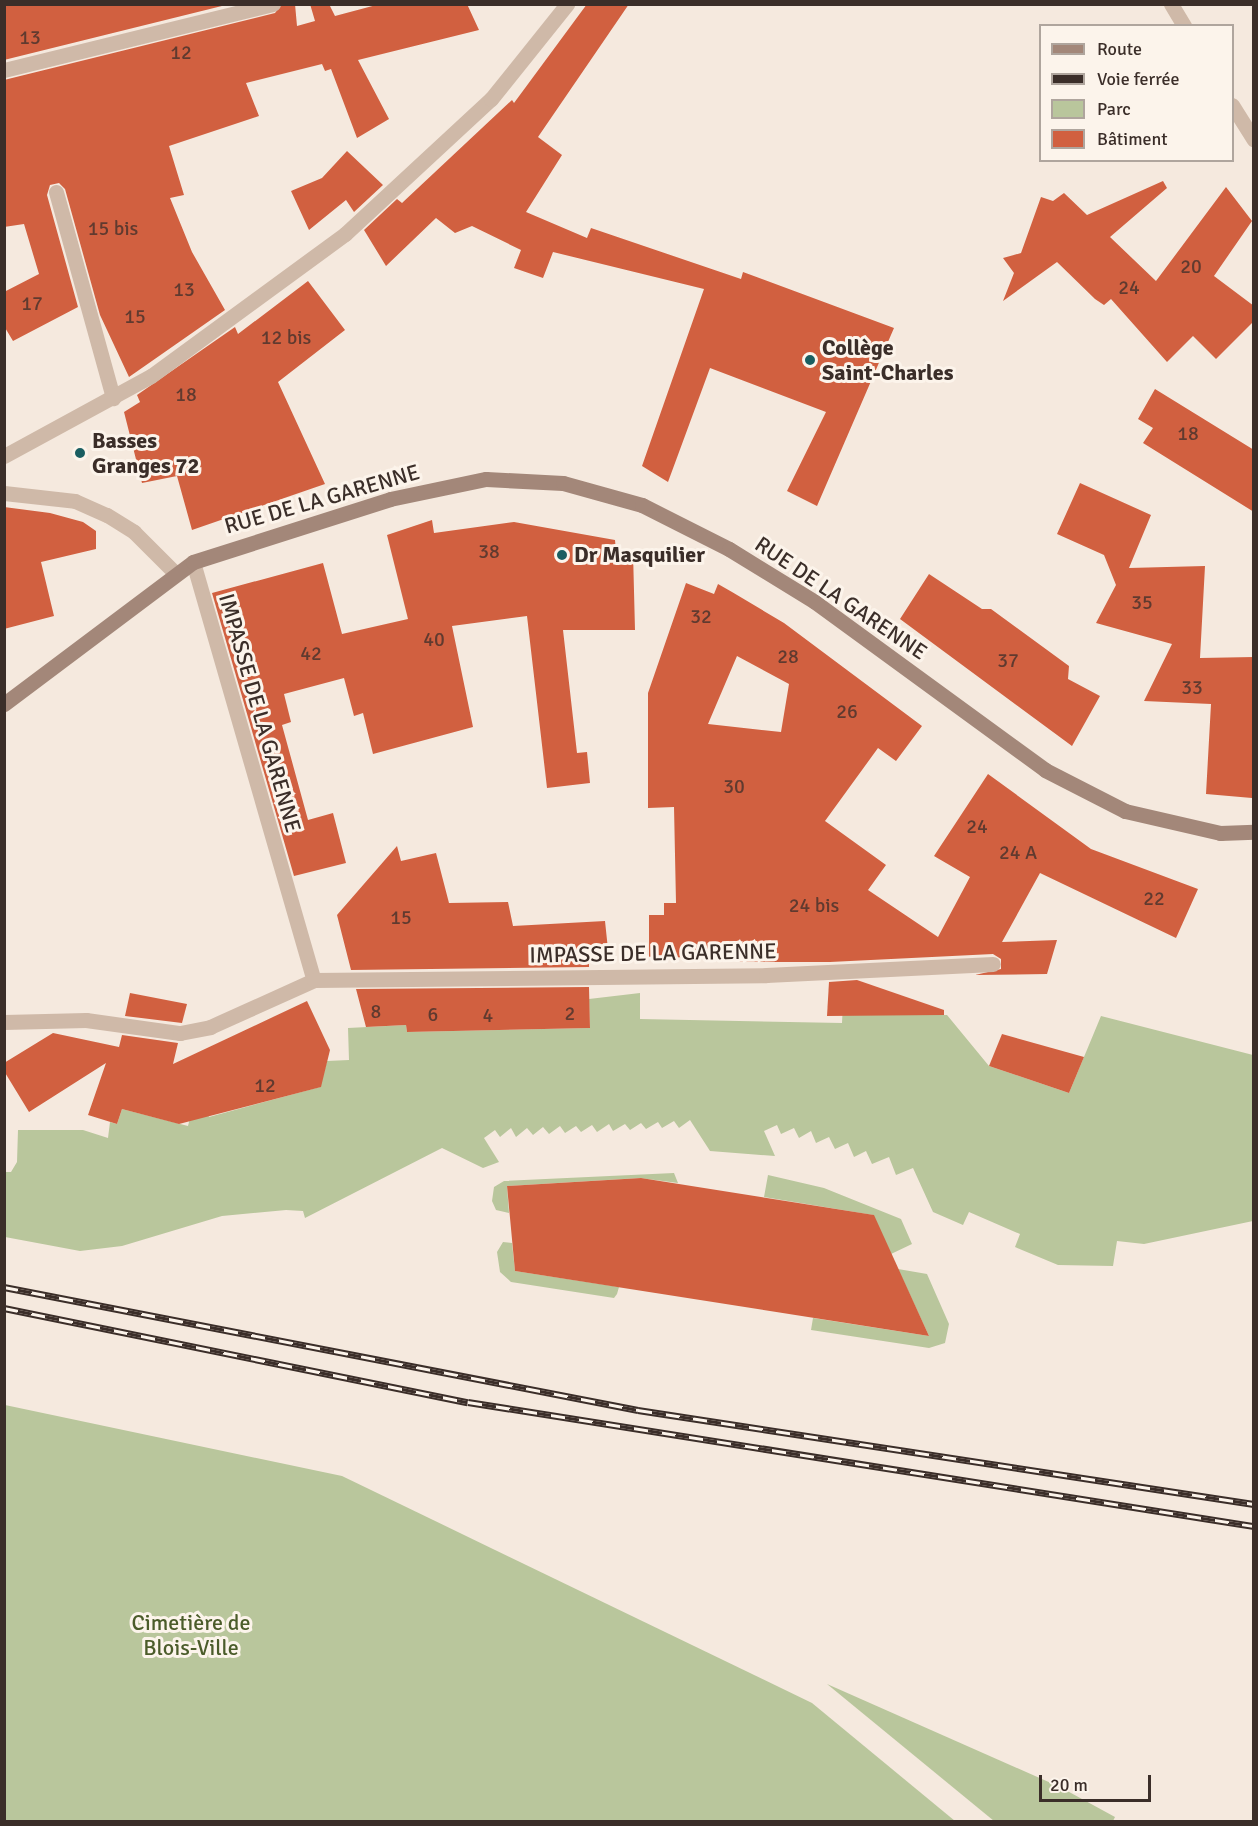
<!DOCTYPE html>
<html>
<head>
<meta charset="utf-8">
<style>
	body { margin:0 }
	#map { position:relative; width:1258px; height:1826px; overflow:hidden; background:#f5e9de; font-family:Signika,sans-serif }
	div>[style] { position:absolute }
	.green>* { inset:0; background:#b9c69c }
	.building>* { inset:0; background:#d16040 }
	.street>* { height:15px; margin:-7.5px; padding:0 7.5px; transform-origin:7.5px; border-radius:7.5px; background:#cfb9a8 }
	.secondary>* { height:15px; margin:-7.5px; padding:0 7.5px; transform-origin:7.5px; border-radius:7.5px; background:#a38779 }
	.rail>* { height:7px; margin-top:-3.5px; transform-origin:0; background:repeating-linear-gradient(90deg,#fcf4eb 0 14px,#3b2e29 0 28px); box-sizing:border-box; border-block:2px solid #3b2e29 }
	.dots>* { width:16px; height:16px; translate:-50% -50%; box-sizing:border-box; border:3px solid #fcf4eb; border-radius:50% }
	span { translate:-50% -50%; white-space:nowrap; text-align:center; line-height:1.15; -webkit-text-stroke:6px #fcf4eb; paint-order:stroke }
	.number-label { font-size:20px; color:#603a2f }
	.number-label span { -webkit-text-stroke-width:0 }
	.poi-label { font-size:22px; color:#3b2e29; font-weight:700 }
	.left { translate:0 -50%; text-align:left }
	.street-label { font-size:22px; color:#3b2e29 }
	.park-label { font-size:22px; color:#4b5c2a }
	.frame { position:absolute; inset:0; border:6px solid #3b2e29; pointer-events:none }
	.legend { position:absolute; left:1039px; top:24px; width:195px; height:138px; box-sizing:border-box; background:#fcf4eb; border:2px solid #afa59d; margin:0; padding:8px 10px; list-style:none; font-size:18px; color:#3b2e29 }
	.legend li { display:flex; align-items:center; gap:12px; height:30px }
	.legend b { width:30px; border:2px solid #afa59d }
	.scale { position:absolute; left:1039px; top:1775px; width:112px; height:27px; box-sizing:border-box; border:3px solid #3b2e29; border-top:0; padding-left:8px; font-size:18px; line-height:21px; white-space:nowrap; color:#3b2e29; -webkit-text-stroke:4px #fcf4eb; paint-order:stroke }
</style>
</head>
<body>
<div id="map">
	<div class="green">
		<div style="clip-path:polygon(640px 993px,640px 1019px,842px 1023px,843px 1003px,877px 1015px,947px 1015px,989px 1066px,1069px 1093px,1101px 1016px,1253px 1055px,1253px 1221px,1144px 1244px,1117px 1241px,1113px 1266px,1058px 1265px,1015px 1247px,1020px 1234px,969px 1212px,963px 1225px,933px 1212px,913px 1168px,896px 1175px,889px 1157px,872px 1164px,866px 1151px,854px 1157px,848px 1143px,835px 1149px,829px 1137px,816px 1143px,811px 1131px,799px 1138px,794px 1128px,781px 1134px,777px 1125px,764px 1131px,775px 1156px,710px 1151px,690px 1120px,679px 1128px,674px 1121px,662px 1128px,658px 1122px,646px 1129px,641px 1123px,630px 1130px,625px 1124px,613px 1131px,609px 1124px,597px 1132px,592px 1125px,581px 1132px,576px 1126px,565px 1133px,560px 1126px,549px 1134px,543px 1127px,533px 1135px,527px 1128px,516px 1137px,511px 1128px,500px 1137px,495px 1130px,484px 1138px,499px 1162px,483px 1168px,442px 1148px,305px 1218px,303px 1211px,286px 1210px,222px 1216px,122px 1246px,80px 1251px,5px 1237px,4px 1172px,11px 1172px,17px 1162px,18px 1130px,83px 1130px,108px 1138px,110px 1122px,117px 1124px,122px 1109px,188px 1126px,198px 1086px,209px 1117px,320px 1087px,327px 1061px,349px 1060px,348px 1028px,406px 1025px,407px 1032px,590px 1028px,589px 999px)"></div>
		<div style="clip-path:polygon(674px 1173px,678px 1183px,640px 1178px,507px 1186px,509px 1213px,496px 1210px,492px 1201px,494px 1187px,504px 1181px)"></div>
		<div style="clip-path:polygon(768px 1175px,824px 1188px,901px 1219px,912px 1244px,891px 1254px,873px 1215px,764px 1197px)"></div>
		<div style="clip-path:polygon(503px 1242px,512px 1243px,515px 1271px,619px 1287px,617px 1294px,614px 1298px,511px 1282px,500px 1272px,497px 1252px)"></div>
		<div style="clip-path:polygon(898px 1269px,927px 1274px,949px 1324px,945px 1343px,929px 1348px,811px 1330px,813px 1318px,929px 1336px)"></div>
		<div style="clip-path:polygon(5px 1405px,342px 1476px,812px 1703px,955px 1821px,5px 1821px)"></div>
		<div style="clip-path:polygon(827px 1684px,1060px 1787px,1115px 1817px,1113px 1821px,994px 1821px)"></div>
	</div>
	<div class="building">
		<div style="clip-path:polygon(4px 4px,230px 4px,4px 60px)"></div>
		<div style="clip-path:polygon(282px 4px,295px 4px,297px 26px,315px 21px,310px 4px,329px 4px,335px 16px,380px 4px,467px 4px,479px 30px,358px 60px,389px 119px,357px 138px,331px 69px,325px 71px,322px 64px,246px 83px,259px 116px,169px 146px,184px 195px,170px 198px,192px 252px,225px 310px,129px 377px,100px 315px,65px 189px,59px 183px,50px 185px,47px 195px,78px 307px,13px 341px,4px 326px,4px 292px,39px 274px,24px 224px,4px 227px,4px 80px,275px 13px)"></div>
		<div style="clip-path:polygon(587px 4px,629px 4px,538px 137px,562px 155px,526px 212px,587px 238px,591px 228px,741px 279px,743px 272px,894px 328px,817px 506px,787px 491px,826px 412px,710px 368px,668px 482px,642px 466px,704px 289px,553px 252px,543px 278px,514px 268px,521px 250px,472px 226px,455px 233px,436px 218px,386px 266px,364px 230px,397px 199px,402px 203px,512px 100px,514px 103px)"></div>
		<div style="clip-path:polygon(347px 151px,383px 185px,354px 212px,346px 200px,309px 230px,291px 191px,322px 178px)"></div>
		<div style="clip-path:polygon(1163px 181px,1167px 188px,1110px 237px,1156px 281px,1226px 187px,1252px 221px,1214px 276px,1254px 306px,1254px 321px,1216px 359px,1193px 336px,1167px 362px,1111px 299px,1104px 305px,1095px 299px,1057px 262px,1003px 301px,1014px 273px,1003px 258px,1021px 253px,1041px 197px,1053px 201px,1064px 193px,1087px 215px)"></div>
		<div style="clip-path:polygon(308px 281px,345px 330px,278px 382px,325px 484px,192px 530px,177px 476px,142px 483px,124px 412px,140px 402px,137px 395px,235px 327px,238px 334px)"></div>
		<div style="clip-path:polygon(1155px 389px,1254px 450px,1254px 512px,1143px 443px,1153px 428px,1138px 419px)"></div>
		<div style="clip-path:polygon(1080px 483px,1151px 515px,1129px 568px,1205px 566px,1200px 658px,1254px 657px,1252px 798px,1206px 794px,1211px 704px,1144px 701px,1172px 644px,1096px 623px,1116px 585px,1104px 555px,1057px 534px)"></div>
		<div style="clip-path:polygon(4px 507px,50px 513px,83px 522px,96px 531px,96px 549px,41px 562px,54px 616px,4px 629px)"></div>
		<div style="clip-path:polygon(432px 520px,434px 533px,514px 522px,615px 540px,616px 551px,633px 552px,635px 630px,563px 630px,577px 753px,587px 752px,590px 783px,547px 788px,527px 616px,452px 626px,473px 727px,373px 754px,363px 713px,354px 716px,344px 678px,284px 694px,291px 722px,282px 725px,308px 820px,333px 813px,346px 863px,294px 876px,212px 593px,323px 563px,342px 634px,408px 619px,387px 535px)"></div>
		<div style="clip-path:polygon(929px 574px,982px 609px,991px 609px,1069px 666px,1068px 679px,1100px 696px,1072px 746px,900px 619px)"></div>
		<div style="clip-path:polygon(evenodd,686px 583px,714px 594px,718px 584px,732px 592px,784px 623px,922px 726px,896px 761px,878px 748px,825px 821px,886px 865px,868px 890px,938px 937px,970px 877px,934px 856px,988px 774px,1091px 849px,1198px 889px,1176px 938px,1040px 873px,1002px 942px,1057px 940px,1047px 974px,975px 975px,1001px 969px,1001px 959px,993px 954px,830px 962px,737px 962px,737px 956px,649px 958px,649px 915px,664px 915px,664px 903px,676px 903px,674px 807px,648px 808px,648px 693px,686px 583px,737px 656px,789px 684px,781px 732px,708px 724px,737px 656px)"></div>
		<div style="clip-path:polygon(397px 846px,401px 861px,436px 853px,449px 903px,508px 902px,513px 926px,605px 921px,609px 959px,589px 959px,589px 967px,351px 970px,337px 915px)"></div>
		<div style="clip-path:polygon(857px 980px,944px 1010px,944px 1015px,827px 1016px,829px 982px)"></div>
		<div style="clip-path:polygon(589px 987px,590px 1028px,407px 1032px,406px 1025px,366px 1027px,356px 989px)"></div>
		<div style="clip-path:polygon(130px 993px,187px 1004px,182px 1023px,125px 1016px)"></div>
		<div style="clip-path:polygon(307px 1001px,330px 1050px,321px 1087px,179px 1124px,122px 1109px,117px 1124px,88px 1115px,106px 1063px,29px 1112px,4px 1071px,4px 1063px,53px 1033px,119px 1047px,122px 1035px,178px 1043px,173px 1064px)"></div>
		<div style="clip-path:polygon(1002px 1034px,1084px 1057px,1069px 1093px,989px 1066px)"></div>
		<div style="clip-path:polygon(641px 1178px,874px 1215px,929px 1336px,515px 1271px,507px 1186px)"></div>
	</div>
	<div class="street">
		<div style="left:1171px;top:4px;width:26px;rotate:59deg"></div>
		<div style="left:4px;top:70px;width:277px;rotate:-13.8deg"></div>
		<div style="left:1232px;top:105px;width:41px;rotate:57.8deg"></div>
		<div style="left:56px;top:192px;width:214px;rotate:74.5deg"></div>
		<div style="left:4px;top:456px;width:167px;rotate:-28.6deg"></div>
		<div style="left:151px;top:376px;width:240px;rotate:-36.2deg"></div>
		<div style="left:345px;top:234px;width:199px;rotate:-42.8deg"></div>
		<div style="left:491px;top:99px;width:122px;rotate:-51.3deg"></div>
		<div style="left:4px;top:493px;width:71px;rotate:6.4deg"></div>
		<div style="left:75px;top:501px;width:35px;rotate:24deg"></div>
		<div style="left:107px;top:515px;width:32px;rotate:32deg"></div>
		<div style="left:134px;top:532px;width:57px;rotate:45deg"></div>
		<div style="left:193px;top:562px;width:435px;rotate:73.9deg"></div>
		<div style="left:4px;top:1022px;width:82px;rotate:-1.4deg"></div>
		<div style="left:86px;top:1020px;width:95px;rotate:7.9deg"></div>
		<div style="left:180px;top:1033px;width:31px;rotate:-11deg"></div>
		<div style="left:210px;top:1027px;width:114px;rotate:-24.3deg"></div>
		<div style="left:314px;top:980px;width:452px;rotate:-0.6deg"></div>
		<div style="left:766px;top:975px;width:227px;rotate:-2.8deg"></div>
	</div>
	<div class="secondary">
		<div style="left:4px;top:704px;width:236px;rotate:-36.9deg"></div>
		<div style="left:193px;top:562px;width:207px;rotate:-17.7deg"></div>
		<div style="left:390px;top:499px;width:98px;rotate:-11.8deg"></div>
		<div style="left:486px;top:479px;width:77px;rotate:3deg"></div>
		<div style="left:563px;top:483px;width:82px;rotate:15.6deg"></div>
		<div style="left:642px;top:505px;width:97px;rotate:26.8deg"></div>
		<div style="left:729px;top:549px;width:101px;rotate:31.6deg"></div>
		<div style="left:815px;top:602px;width:285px;rotate:36.1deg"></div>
		<div style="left:1045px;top:770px;width:90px;rotate:27.1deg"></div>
		<div style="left:1125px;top:811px;width:98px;rotate:13deg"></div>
		<div style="left:1220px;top:833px;width:34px;rotate:-2deg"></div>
	</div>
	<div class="rail">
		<div style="left:4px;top:1287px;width:646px;rotate:10.98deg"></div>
		<div style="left:638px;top:1410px;width:623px;rotate:8.68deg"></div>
		<div style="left:4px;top:1308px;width:473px;rotate:11.5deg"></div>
		<div style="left:468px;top:1402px;width:796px;rotate:8.97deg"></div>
	</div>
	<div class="dots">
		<div style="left:810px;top:360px;background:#1a5e61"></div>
		<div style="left:80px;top:453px;background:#1a5e61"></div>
		<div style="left:562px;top:555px;background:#1a5e61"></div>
	</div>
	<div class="number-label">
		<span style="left:30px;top:37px">13</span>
		<span style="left:181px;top:52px">12</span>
		<span style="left:113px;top:228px">15 bis</span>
		<span style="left:1191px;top:266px">20</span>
		<span style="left:1129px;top:287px">24</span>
		<span style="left:184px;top:289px">13</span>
		<span style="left:32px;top:303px">17</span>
		<span style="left:135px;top:316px">15</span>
		<span style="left:286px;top:337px">12 bis</span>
		<span style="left:186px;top:394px">18</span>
		<span style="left:1188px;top:433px">18</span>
		<span style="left:489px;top:551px">38</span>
		<span style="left:1142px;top:602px">35</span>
		<span style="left:701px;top:616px">32</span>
		<span style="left:434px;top:639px">40</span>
		<span style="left:311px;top:653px">42</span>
		<span style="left:788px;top:656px">28</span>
		<span style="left:1008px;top:660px">37</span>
		<span style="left:1192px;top:687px">33</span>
		<span style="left:847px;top:711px">26</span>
		<span style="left:734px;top:786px">30</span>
		<span style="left:977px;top:826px">24</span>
		<span style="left:1018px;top:852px">24 A</span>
		<span style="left:1154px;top:898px">22</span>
		<span style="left:814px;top:905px">24 bis</span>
		<span style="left:401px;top:917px">15</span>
		<span style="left:376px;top:1011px">8</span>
		<span style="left:570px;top:1013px">2</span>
		<span style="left:433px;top:1014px">6</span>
		<span style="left:488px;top:1015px">4</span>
		<span style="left:265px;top:1085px">12</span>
	</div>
	<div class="poi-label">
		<span class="left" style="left:822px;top:360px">Collège<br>Saint-Charles</span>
		<span class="left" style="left:92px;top:453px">Basses<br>Granges 72</span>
		<span class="left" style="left:574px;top:555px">Dr Masquilier</span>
	</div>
	<div class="street-label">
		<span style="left:322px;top:499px;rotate:-16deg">RUE DE LA GARENNE</span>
		<span style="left:841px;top:598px;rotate:34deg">RUE DE LA GARENNE</span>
		<span style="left:260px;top:713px;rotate:74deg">IMPASSE DE LA GARENNE</span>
		<span style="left:653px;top:953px;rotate:-1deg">IMPASSE DE LA GARENNE</span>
	</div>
	<div class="park-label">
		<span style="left:191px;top:1635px">Cimetière de<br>Blois-Ville</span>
	</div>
	<div class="frame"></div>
	<ul class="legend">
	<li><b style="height:8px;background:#a38779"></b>Route</li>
	<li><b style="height:8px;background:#3b2e29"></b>Voie ferrée</li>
	<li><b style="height:16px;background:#b9c69c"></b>Parc</li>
	<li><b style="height:16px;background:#d16040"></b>Bâtiment</li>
	</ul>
	<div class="scale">20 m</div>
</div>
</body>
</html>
